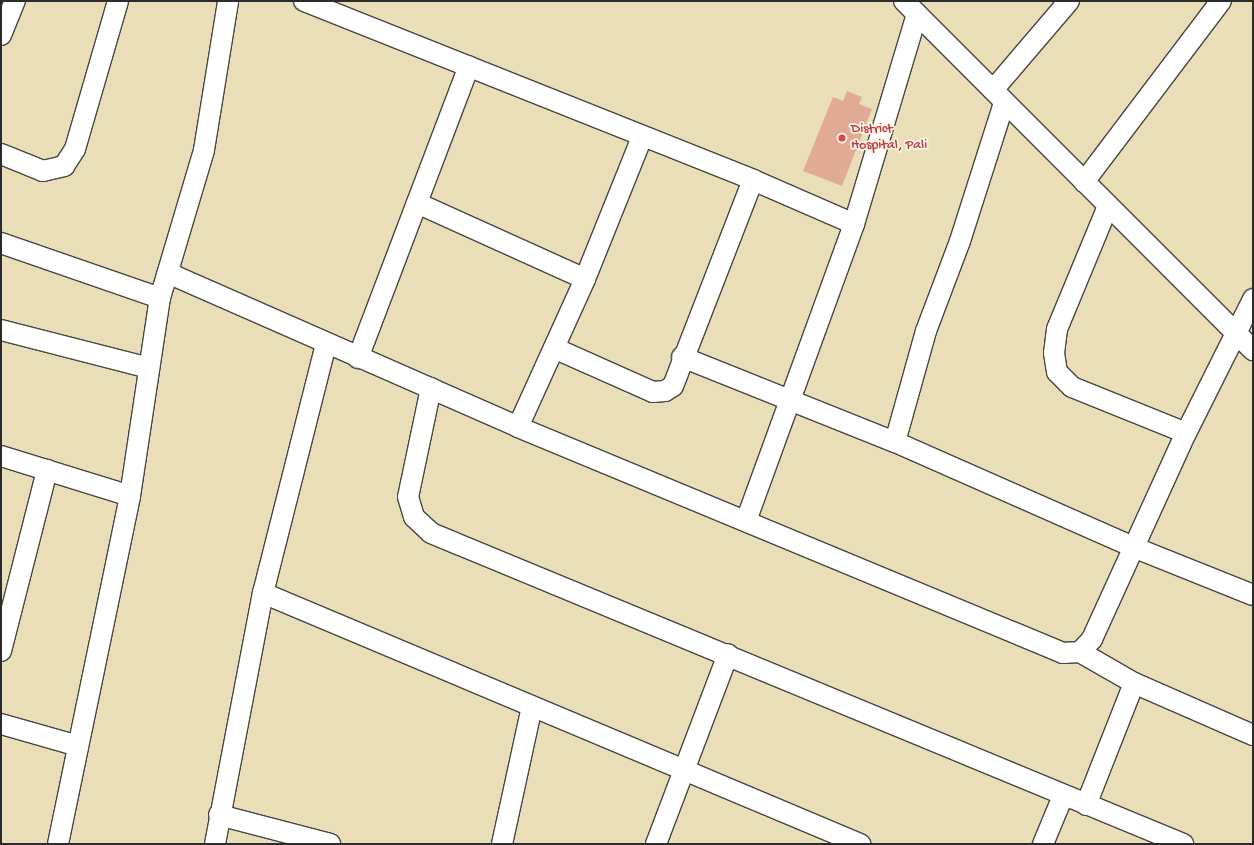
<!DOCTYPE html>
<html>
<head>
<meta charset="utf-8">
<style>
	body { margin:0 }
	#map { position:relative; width:1254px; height:845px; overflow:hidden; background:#eadeb9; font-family:"Gochi Hand",sans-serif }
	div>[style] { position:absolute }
	.building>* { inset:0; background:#e1aa96 }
	.roads { filter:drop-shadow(1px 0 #484640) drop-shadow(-1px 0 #484640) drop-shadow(0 1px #484640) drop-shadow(0 -1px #484640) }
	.minor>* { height:20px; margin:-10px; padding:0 10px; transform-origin:10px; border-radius:10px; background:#fff }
	.dots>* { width:11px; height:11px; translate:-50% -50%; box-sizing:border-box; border:2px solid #fcf5e5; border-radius:50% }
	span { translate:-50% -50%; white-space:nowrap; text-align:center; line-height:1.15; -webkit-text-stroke:3.5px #fcf5e5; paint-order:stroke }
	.health-label { font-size:14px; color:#be3a42 }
	.left { translate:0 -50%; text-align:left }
	.frame { position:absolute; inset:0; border:2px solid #2b2b2b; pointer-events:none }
</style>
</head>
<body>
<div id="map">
	<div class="building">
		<div style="clip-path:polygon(847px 91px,862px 97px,859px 104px,872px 109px,842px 186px,803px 171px,833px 97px,843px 101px)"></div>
	</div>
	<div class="roads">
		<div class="minor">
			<div style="left:304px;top:1px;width:483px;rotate:21.7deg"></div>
			<div style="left:753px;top:180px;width:110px;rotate:23.5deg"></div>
			<div style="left:904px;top:1px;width:494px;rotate:45deg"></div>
			<div style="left:1px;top:35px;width:37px;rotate:-68deg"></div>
			<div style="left:993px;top:90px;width:117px;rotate:-49.5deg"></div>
			<div style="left:1px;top:154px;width:45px;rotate:22deg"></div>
			<div style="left:43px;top:171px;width:22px;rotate:-13deg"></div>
			<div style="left:64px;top:166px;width:20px;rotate:-57deg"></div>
			<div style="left:75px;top:149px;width:154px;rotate:-73.8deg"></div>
			<div style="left:1084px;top:182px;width:227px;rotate:-52.9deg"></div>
			<div style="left:417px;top:203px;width:184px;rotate:24.3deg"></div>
			<div style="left:1108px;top:206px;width:133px;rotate:112.5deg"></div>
			<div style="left:1057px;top:329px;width:24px;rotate:97deg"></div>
			<div style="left:1054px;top:353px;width:19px;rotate:81deg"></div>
			<div style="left:1057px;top:372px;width:21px;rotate:45deg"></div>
			<div style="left:1072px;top:387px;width:123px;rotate:22deg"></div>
			<div style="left:1px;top:243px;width:168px;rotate:19.1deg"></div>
			<div style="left:168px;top:273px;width:382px;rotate:23.7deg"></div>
			<div style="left:518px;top:427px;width:590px;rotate:22.52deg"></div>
			<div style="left:1063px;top:653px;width:17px;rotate:-3deg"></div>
			<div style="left:1080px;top:652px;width:18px;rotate:-47deg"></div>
			<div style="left:1092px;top:639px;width:226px;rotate:-65.5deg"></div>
			<div style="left:1186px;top:433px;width:150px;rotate:-63.4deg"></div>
			<div style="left:1px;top:330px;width:153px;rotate:14.4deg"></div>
			<div style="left:554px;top:348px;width:108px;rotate:24deg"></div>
			<div style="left:653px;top:392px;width:12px;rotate:-5deg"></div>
			<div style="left:665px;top:391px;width:9px;rotate:-32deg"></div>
			<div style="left:673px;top:386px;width:221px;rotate:-68.8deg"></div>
			<div style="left:682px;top:357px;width:229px;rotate:21.8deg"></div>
			<div style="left:895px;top:442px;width:260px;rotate:23.8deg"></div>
			<div style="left:1133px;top:547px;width:129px;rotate:21.8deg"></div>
			<div style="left:358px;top:358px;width:312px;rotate:-69.2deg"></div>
			<div style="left:431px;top:388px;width:111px;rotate:101.9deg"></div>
			<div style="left:408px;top:497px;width:21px;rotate:73deg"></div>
			<div style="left:414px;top:517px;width:23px;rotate:43deg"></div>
			<div style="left:431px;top:533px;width:814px;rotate:22.47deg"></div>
			<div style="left:518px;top:427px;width:162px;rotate:-65.6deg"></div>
			<div style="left:585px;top:279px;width:153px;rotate:-68.1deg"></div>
			<div style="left:895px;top:442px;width:115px;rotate:-74.4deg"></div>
			<div style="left:926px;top:331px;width:96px;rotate:-69.3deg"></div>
			<div style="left:960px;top:241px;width:145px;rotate:-72.3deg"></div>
			<div style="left:1px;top:456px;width:135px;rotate:17.2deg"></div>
			<div style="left:746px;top:521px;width:316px;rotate:-70deg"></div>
			<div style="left:854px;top:224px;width:219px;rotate:-73.3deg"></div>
			<div style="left:263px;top:593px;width:648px;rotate:22.8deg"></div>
			<div style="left:1px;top:651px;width:187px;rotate:-75.7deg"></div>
			<div style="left:1080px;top:652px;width:62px;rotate:29.9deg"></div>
			<div style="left:1134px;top:683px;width:130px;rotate:23.6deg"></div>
			<div style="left:1px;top:724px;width:80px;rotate:15.9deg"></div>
			<div style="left:1086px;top:805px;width:131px;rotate:-68.5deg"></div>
			<div style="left:219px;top:815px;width:115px;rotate:14.6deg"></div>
			<div style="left:58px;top:844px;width:355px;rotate:-78.3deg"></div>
			<div style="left:130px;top:496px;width:200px;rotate:-81.4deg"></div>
			<div style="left:160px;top:298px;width:154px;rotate:-73.4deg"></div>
			<div style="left:204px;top:150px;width:151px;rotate:-80.8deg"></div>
			<div style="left:215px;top:844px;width:256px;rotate:-79.2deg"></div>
			<div style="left:263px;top:593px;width:257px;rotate:-75.8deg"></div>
			<div style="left:502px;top:844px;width:141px;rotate:-77.7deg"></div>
			<div style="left:656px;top:844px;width:203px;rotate:-69.2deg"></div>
			<div style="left:1043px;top:844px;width:52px;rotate:-67.4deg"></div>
		</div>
	</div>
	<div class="dots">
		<div style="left:842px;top:138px;background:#e0444e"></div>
	</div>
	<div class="health-label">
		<span class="left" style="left:851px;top:138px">District<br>Hospital, Pali</span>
	</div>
	<div class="frame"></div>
</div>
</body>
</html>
